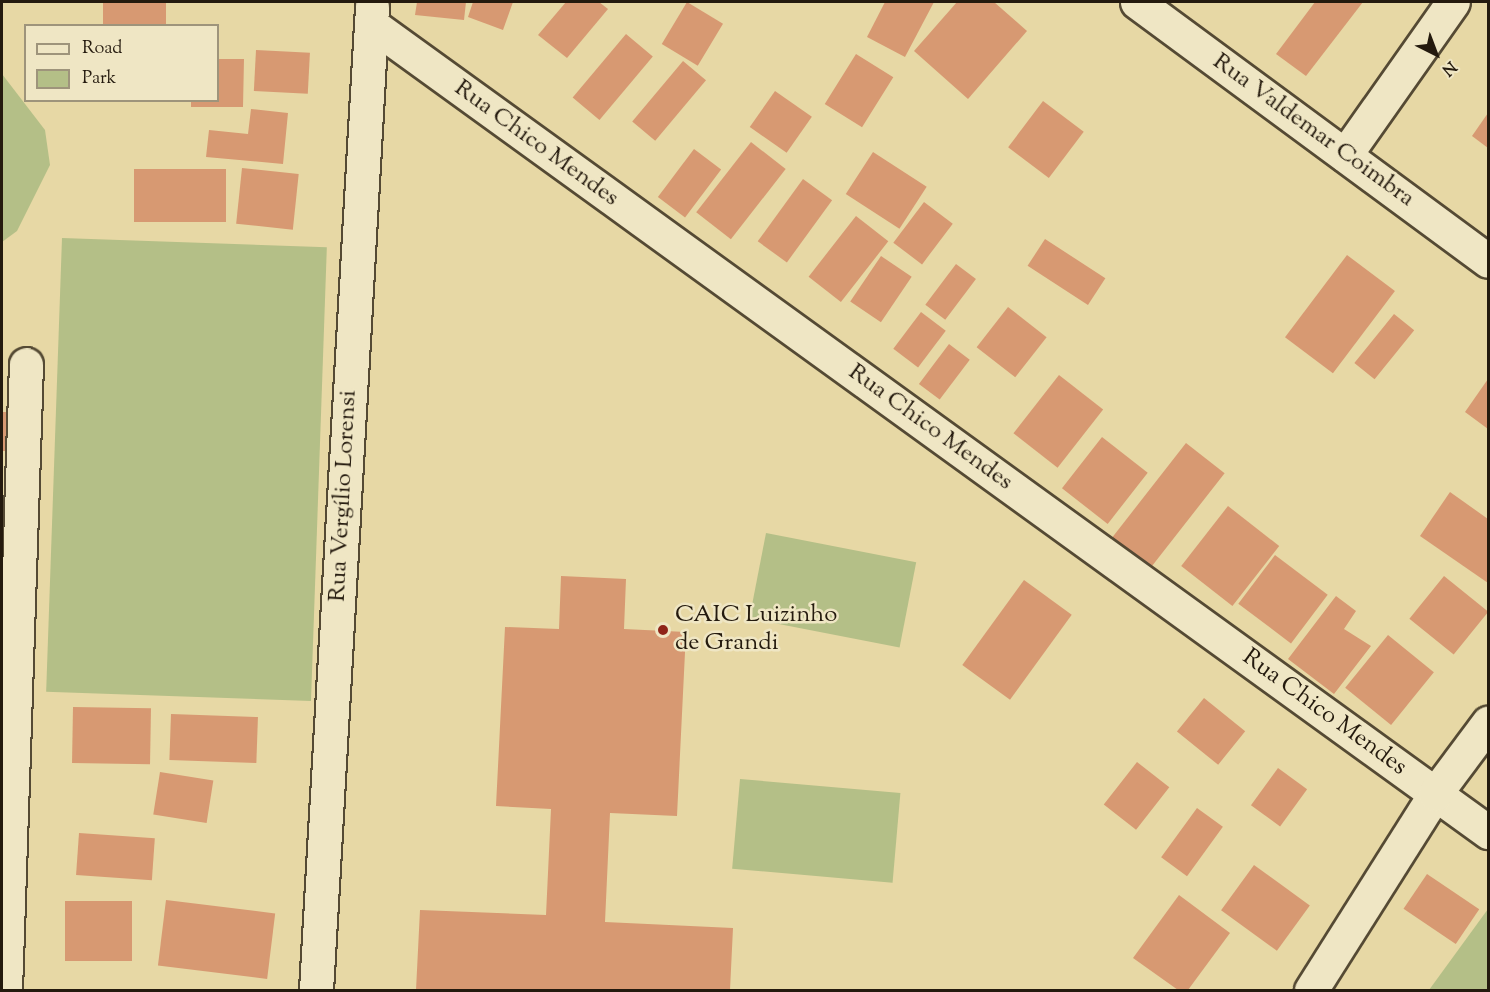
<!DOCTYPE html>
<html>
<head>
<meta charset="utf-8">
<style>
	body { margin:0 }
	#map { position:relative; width:1490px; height:992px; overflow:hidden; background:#e7d8a5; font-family:"Sorts Mill Goudy",serif }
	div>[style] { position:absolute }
	.green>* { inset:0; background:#b4bf87; transform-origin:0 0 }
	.building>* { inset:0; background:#d79972; transform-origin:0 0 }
	.roads { filter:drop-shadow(2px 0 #554a34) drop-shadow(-2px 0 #554a34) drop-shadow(0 2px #554a34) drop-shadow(0 -2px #554a34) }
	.minor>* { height:33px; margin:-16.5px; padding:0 16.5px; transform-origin:16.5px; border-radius:16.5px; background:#efe6c4 }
	.dots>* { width:16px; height:16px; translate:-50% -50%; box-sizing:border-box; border:3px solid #efe6c4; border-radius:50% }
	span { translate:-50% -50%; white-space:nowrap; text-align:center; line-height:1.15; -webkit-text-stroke:5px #efe6c4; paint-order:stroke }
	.street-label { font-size:24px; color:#241a0e }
	.poi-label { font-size:24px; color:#241a0e }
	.left { translate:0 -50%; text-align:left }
	.frame { position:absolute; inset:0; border:3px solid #241a0e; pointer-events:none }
	.legend { position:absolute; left:24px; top:24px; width:195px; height:78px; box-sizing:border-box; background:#efe6c4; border:2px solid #9e947b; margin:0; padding:8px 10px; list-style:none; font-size:18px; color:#241a0e }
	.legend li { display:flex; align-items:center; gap:12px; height:30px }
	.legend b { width:30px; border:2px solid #9e947b }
	.north { position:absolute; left:1406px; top:24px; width:60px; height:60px; -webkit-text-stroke:4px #efe6c4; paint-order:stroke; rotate:138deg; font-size:16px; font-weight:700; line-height:24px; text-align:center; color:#241a0e }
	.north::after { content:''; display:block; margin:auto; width:21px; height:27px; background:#241a0e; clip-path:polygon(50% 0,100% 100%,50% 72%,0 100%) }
</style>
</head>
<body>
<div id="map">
	<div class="green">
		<div style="clip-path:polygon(2px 74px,45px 130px,50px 165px,17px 231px,2px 242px)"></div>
		<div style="left:62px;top:238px;width:265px;height:454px;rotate:2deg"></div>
		<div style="left:766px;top:533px;width:153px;height:87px;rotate:11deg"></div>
		<div style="left:740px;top:779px;width:161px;height:90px;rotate:5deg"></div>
		<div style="clip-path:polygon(1488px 909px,1488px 990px,1429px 990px)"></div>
	</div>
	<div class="building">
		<div style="left:103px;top:2px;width:63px;height:24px"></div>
		<div style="clip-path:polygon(417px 2px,466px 2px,464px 20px,415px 15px)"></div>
		<div style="clip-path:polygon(473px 2px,513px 2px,503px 30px,468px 17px)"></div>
		<div style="clip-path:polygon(566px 2px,599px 2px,608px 9px,567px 58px,538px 35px)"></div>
		<div style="left:687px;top:2px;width:42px;height:49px;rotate:31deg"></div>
		<div style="clip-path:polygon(885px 2px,934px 2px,905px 57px,867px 37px)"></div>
		<div style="clip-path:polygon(957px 2px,994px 2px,1027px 31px,968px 99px,914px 51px)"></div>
		<div style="clip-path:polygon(1315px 2px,1363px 2px,1306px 76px,1276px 54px)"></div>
		<div style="left:626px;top:34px;width:35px;height:83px;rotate:40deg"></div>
		<div style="left:256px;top:50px;width:54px;height:41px;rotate:3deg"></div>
		<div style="left:856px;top:54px;width:44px;height:59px;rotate:32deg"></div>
		<div style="clip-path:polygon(218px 59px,244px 59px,243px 107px,191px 107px,191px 100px,218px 100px)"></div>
		<div style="left:683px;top:61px;width:30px;height:79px;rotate:40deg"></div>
		<div style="left:775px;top:91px;width:45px;height:44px;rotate:35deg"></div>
		<div style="left:1043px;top:101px;width:51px;height:58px;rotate:37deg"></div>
		<div style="clip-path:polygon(251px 109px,288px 113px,283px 164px,206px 157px,209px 130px,248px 134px)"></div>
		<div style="clip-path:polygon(1488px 113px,1488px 148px,1472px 136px)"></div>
		<div style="left:751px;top:142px;width:44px;height:89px;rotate:38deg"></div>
		<div style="left:694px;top:149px;width:34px;height:60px;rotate:37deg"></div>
		<div style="left:873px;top:152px;width:64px;height:50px;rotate:33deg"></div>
		<div style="left:242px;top:168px;width:57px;height:56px;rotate:6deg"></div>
		<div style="left:134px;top:169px;width:92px;height:53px"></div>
		<div style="left:803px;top:179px;width:36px;height:77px;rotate:36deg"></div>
		<div style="left:924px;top:202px;width:36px;height:51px;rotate:37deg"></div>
		<div style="left:856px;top:216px;width:41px;height:77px;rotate:38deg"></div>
		<div style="left:1045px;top:239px;width:72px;height:32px;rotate:33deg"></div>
		<div style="left:1347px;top:255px;width:60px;height:103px;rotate:37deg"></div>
		<div style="left:881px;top:256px;width:37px;height:55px;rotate:34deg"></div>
		<div style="left:956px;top:264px;width:25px;height:51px;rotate:37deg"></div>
		<div style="left:1008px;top:307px;width:49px;height:51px;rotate:38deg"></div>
		<div style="left:921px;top:312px;width:31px;height:46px;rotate:37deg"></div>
		<div style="left:1394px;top:314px;width:26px;height:63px;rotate:39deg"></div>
		<div style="left:949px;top:344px;width:26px;height:50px;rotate:37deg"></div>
		<div style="left:1059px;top:375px;width:56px;height:74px;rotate:38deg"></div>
		<div style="clip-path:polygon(1488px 379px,1488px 429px,1465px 412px)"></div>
		<div style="clip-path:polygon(2px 412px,12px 412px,10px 451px,2px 451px)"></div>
		<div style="left:1102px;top:437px;width:58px;height:65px;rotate:38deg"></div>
		<div style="left:1186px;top:443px;width:49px;height:130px;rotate:38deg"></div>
		<div style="clip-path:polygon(1450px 492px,1488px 519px,1488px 583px,1420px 536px)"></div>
		<div style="left:1228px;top:506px;width:65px;height:76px;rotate:38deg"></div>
		<div style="left:1275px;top:555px;width:66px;height:61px;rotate:37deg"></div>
		<div style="clip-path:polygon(561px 576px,626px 579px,624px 629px,686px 632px,677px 816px,610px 813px,605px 922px,733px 928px,730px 990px,416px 990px,420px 910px,546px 915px,551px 809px,496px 806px,505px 627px,559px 629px)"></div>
		<div style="left:1444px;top:576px;width:57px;height:55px;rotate:39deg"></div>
		<div style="left:1024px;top:580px;width:59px;height:105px;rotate:36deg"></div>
		<div style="clip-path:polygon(1336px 596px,1356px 611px,1344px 629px,1371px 646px,1334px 694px,1288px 659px)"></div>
		<div style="left:1388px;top:635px;width:59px;height:68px;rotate:39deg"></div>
		<div style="left:1204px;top:698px;width:53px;height:43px;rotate:39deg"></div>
		<div style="left:73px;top:707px;width:78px;height:56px;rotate:1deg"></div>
		<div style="left:171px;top:714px;width:87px;height:46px;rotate:2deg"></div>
		<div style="left:1137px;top:762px;width:41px;height:54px;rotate:38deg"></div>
		<div style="left:1278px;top:768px;width:36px;height:46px;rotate:36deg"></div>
		<div style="left:160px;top:772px;width:54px;height:43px;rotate:9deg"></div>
		<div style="left:1197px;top:808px;width:32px;height:61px;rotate:36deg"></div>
		<div style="left:79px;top:833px;width:76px;height:42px;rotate:4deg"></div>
		<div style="left:1254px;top:865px;width:69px;height:56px;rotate:36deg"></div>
		<div style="left:1427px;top:874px;width:63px;height:42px;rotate:34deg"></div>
		<div style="clip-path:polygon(1179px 895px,1230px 933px,1188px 990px,1178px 990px,1133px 958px)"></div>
		<div style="left:166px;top:900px;width:110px;height:66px;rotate:7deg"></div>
		<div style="left:65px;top:901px;width:67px;height:60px"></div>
	</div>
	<div class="roads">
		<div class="minor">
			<div style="left:1137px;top:2px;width:436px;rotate:36.4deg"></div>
			<div style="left:371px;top:24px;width:1379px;rotate:35.88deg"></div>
			<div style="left:1345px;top:155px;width:187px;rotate:-54.8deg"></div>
			<div style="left:5px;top:990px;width:626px;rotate:-88.08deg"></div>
			<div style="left:316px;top:990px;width:985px;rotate:-86.74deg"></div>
			<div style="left:1311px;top:990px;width:232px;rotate:-57.7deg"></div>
			<div style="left:1435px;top:794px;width:89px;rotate:-53.3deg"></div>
		</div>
	</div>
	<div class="dots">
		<div style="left:663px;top:630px;background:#8f2418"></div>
	</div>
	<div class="street-label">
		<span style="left:1313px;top:131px;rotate:36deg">Rua Valdemar Coimbra</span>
		<span style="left:536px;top:144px;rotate:36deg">Rua Chico Mendes</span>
		<span style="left:930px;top:428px;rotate:36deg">Rua Chico Mendes</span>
		<span style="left:344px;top:496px;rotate:-87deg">Rua Vergílio Lorensi</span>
		<span style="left:1324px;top:713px;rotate:36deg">Rua Chico Mendes</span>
	</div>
	<div class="poi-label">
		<span class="left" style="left:675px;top:630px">CAIC Luizinho<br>de Grandi</span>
	</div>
	<div class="frame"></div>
	<ul class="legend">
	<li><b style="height:8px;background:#efe6c4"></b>Road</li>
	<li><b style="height:16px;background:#b4bf87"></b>Park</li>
	</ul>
	<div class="north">N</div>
</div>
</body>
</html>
